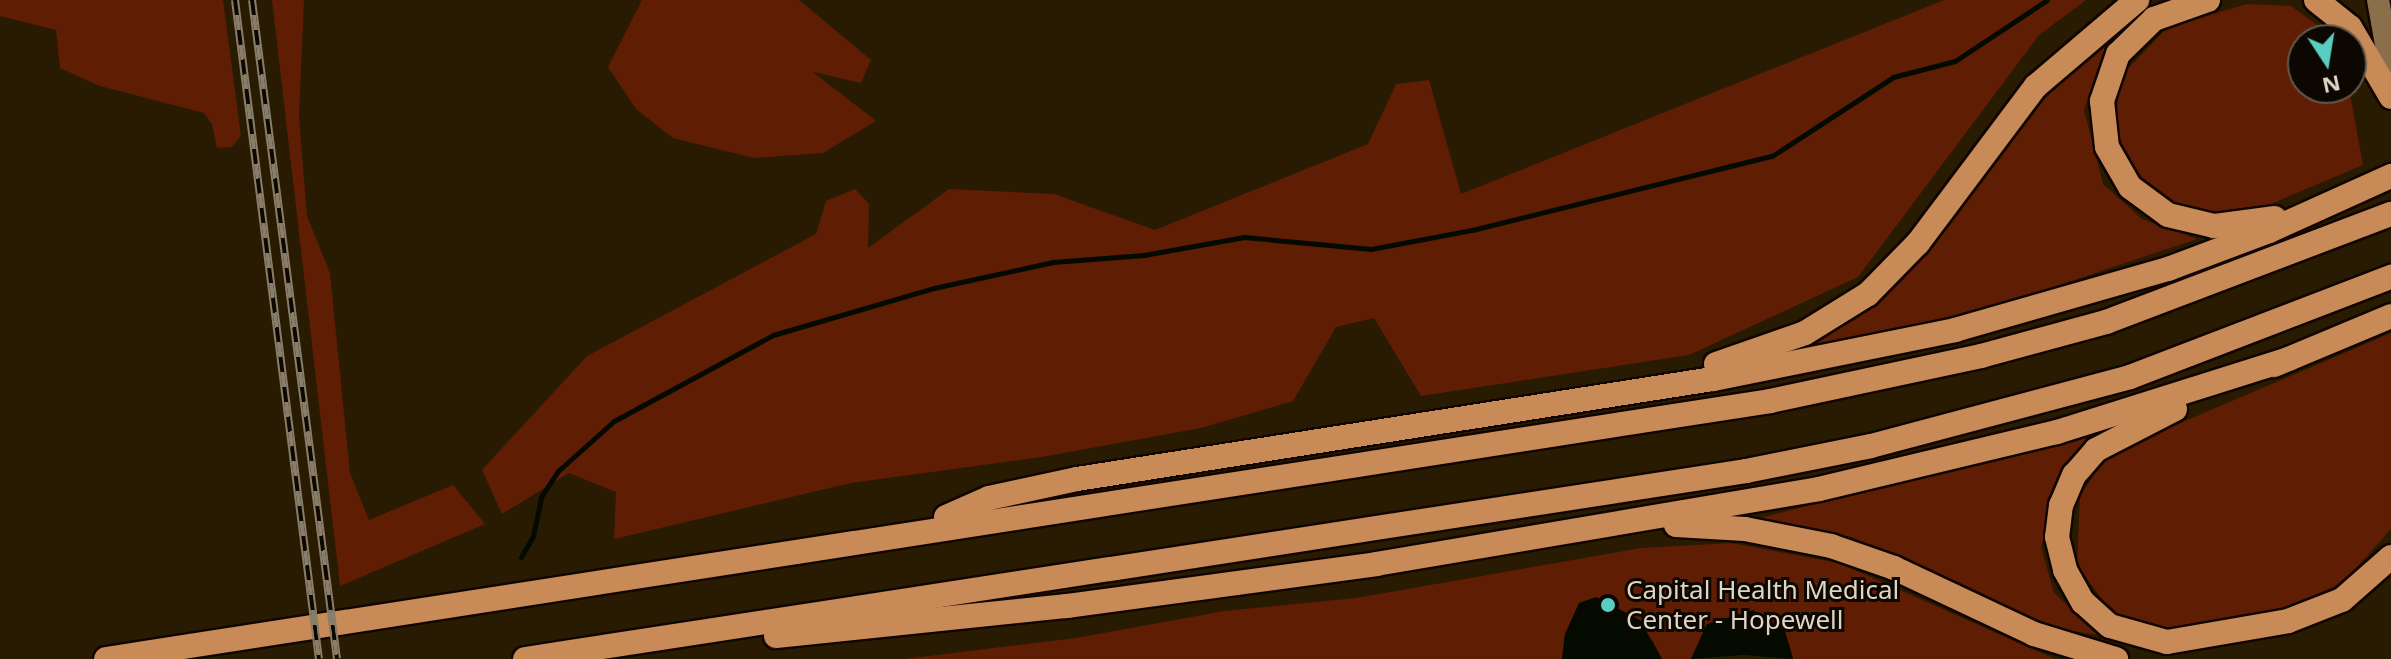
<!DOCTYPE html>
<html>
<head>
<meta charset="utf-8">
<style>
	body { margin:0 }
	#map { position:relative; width:2391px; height:659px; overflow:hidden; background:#291b01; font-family:"Noto Sans",sans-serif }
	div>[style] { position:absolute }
	.green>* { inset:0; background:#5f1d03 }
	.water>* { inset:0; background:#050a00 }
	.stream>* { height:5px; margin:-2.5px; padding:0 2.5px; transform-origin:2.5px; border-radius:2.5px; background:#050a00 }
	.roads { filter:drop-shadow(2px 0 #110500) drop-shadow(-2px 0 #110500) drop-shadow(0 2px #110500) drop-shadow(0 -2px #110500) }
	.secondary>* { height:22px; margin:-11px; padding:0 11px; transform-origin:11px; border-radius:11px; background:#8b6e4a }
	.motorway>* { height:24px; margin:-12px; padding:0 12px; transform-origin:12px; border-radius:12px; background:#c88b58 }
	.rail>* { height:8px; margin-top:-4px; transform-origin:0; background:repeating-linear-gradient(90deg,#0d0701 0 15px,#887d68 0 30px); box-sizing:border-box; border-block:2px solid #887d68 }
	.dots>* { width:22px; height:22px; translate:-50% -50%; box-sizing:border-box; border:4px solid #0d0701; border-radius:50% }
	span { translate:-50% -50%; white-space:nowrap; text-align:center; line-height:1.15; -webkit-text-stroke:6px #0d0701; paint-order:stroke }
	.poi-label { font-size:26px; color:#ded5c5 }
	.left { translate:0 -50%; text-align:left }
	.north { position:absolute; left:2287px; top:24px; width:80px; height:80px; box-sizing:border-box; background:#0d0701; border:2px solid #61594f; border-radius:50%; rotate:168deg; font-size:22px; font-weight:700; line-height:32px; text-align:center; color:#ded5c5 }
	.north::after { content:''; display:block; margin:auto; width:28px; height:36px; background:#57cec1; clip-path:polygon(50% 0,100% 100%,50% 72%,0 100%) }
</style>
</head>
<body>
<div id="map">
	<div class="green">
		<div style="clip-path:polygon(0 0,223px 0,241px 136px,232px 147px,217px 148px,212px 124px,204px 113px,100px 86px,60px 68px,56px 30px,0 16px)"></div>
		<div style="clip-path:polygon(272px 0,304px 0,299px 117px,307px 216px,330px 273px,350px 473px,369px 520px,453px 485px,485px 524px,340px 586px)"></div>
		<div style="clip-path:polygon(642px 0,799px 0,871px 60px,861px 83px,813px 72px,876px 121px,823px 153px,754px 158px,673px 138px,636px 109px,608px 67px)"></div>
		<div style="clip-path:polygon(1944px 0,2086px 0,2039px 35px,1858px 277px,1689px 355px,1421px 396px,1374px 318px,1336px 327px,1293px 401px,1201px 428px,1042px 457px,851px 483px,614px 539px,616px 492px,569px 473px,502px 514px,482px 470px,587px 356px,816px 234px,826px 201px,855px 189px,869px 204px,868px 248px,949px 189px,1054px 194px,1155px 230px,1368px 144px,1396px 84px,1429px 80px,1461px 194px)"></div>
		<div style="clip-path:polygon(2247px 4px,2291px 6px,2338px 40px,2303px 40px,2303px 88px,2349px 88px,2363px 165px,2259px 209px,2186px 213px,2136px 177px,2117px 135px,2118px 79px,2168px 27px)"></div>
		<div style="clip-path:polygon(2107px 42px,2084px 110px,2103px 184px,2142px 219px,2197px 239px,1981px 311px,1800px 350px,1898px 285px,2057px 82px)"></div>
		<div style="clip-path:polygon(2391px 333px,2391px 529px,2344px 582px,2280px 611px,2157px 633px,2114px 615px,2077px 566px,2080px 496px,2108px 454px)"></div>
		<div style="clip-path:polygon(2101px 431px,2056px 489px,2041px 547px,2054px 593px,2100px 635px,2035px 626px,1851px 537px,1752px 520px)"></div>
		<div style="clip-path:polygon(1731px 543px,1839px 563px,2055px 659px,1793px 659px,1789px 643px,1707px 624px,1691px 659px,1662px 659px,1653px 641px,1565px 634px,1562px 659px,904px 659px,1076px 638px,1224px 611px,1356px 598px,1641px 548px)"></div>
	</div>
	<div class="water">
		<div style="clip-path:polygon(1596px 597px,1640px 620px,1662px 659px,1562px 659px,1565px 634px,1579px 603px)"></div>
		<div style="clip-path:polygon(1753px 610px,1785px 631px,1793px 659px,1744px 655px,1691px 659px,1707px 624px)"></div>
	</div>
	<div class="stream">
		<div style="left:521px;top:557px;width:24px;rotate:-60deg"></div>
		<div style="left:533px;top:536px;width:40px;rotate:-78deg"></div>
		<div style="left:541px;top:497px;width:31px;rotate:-57deg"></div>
		<div style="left:558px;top:471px;width:75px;rotate:-41.8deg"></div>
		<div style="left:614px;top:421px;width:181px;rotate:-28.4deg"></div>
		<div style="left:773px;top:335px;width:168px;rotate:-16.3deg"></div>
		<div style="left:934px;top:288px;width:122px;rotate:-12.3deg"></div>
		<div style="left:1053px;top:262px;width:91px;rotate:-4.4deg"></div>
		<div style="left:1144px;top:255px;width:102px;rotate:-10.2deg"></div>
		<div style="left:1244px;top:237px;width:128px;rotate:5.4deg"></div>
		<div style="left:1371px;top:249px;width:103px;rotate:-10.7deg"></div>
		<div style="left:1472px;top:230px;width:309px;rotate:-13.9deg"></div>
		<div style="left:1772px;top:156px;width:145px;rotate:-33.1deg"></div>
		<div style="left:1893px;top:77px;width:64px;rotate:-14.5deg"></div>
		<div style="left:1955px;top:61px;width:110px;rotate:-33.5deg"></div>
	</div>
	<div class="roads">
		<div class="secondary">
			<div style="left:2378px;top:0;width:73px;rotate:79.8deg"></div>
		</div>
		<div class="motorway">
			<div style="left:2208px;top:0;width:57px;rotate:160.6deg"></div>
			<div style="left:2154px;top:19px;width:50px;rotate:135.8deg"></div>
			<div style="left:2118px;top:54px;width:50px;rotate:108.8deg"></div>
			<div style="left:2102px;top:101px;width:46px;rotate:83.8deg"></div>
			<div style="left:2107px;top:147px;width:46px;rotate:60.1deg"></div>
			<div style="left:2130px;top:187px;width:47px;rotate:36.4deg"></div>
			<div style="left:2168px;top:215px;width:47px;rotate:13.4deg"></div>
			<div style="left:2214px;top:226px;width:61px;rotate:-7.6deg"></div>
			<div style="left:2316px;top:0;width:43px;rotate:38.5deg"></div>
			<div style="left:2350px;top:27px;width:81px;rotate:59.6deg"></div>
			<div style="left:1716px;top:364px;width:94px;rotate:-19.2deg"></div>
			<div style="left:1805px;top:333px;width:74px;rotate:-31.8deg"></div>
			<div style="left:1868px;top:294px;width:71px;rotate:-45.6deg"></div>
			<div style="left:1918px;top:243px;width:196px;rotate:-53.1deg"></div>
			<div style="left:2036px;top:86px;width:133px;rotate:-40.4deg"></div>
			<div style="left:2274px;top:365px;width:127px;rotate:-22.7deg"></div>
			<div style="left:2175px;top:409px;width:89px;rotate:152.6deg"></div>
			<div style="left:2096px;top:450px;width:33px;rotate:131deg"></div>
			<div style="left:2074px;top:475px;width:33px;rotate:113deg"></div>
			<div style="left:2061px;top:505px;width:32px;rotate:97deg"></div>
			<div style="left:2057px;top:537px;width:34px;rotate:76deg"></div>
			<div style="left:2065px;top:570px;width:37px;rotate:61deg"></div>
			<div style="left:2083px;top:602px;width:36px;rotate:42deg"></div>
			<div style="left:2110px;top:626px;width:59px;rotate:15.7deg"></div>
			<div style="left:2167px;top:642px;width:123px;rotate:-9.8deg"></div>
			<div style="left:2288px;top:621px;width:58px;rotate:-21.3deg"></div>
			<div style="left:2342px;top:600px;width:65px;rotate:-41.3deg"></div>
			<div style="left:946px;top:517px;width:47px;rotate:-23.8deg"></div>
			<div style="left:989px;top:498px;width:90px;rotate:-12.2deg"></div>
			<div style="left:1077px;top:479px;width:644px;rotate:-8.94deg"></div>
			<div style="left:1713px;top:379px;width:247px;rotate:-11.4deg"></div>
			<div style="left:1955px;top:330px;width:222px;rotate:-16deg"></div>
			<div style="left:2168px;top:269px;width:108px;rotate:-20.6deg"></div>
			<div style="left:2269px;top:231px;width:134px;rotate:-24.3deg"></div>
			<div style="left:1676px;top:525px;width:69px;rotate:3.3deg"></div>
			<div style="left:1745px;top:529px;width:88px;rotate:11.2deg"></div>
			<div style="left:1831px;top:546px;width:67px;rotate:19.2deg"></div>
			<div style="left:1894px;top:568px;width:155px;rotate:25.2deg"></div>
			<div style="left:2034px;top:634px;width:86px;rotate:17deg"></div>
			<div style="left:776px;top:636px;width:293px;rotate:-5.9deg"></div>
			<div style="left:1067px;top:606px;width:312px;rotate:-7.7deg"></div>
			<div style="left:1376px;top:564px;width:449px;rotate:-9.6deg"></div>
			<div style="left:1819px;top:489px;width:245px;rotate:-13.5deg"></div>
			<div style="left:2057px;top:432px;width:243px;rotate:-17.5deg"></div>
			<div style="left:106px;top:659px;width:1684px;rotate:-8.81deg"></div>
			<div style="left:1770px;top:401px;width:216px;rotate:-12deg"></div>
			<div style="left:1981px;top:356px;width:130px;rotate:-15.2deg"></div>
			<div style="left:2106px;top:322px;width:305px;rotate:-20.8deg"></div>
			<div style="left:525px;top:659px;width:1235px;rotate:-8.75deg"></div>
			<div style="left:1746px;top:471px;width:127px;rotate:-11.3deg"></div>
			<div style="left:1871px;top:446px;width:268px;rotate:-14.9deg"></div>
			<div style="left:2130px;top:377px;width:280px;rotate:-21deg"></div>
		</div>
	</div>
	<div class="rail">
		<div style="left:235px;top:0;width:664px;rotate:82.74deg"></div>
		<div style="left:252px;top:0;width:664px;rotate:82.65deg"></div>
	</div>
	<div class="dots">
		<div style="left:1608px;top:605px;background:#57cec1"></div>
	</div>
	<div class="poi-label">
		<span class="left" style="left:1626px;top:605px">Capital Health Medical<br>Center - Hopewell</span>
	</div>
	<div class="north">N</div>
</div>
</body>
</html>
